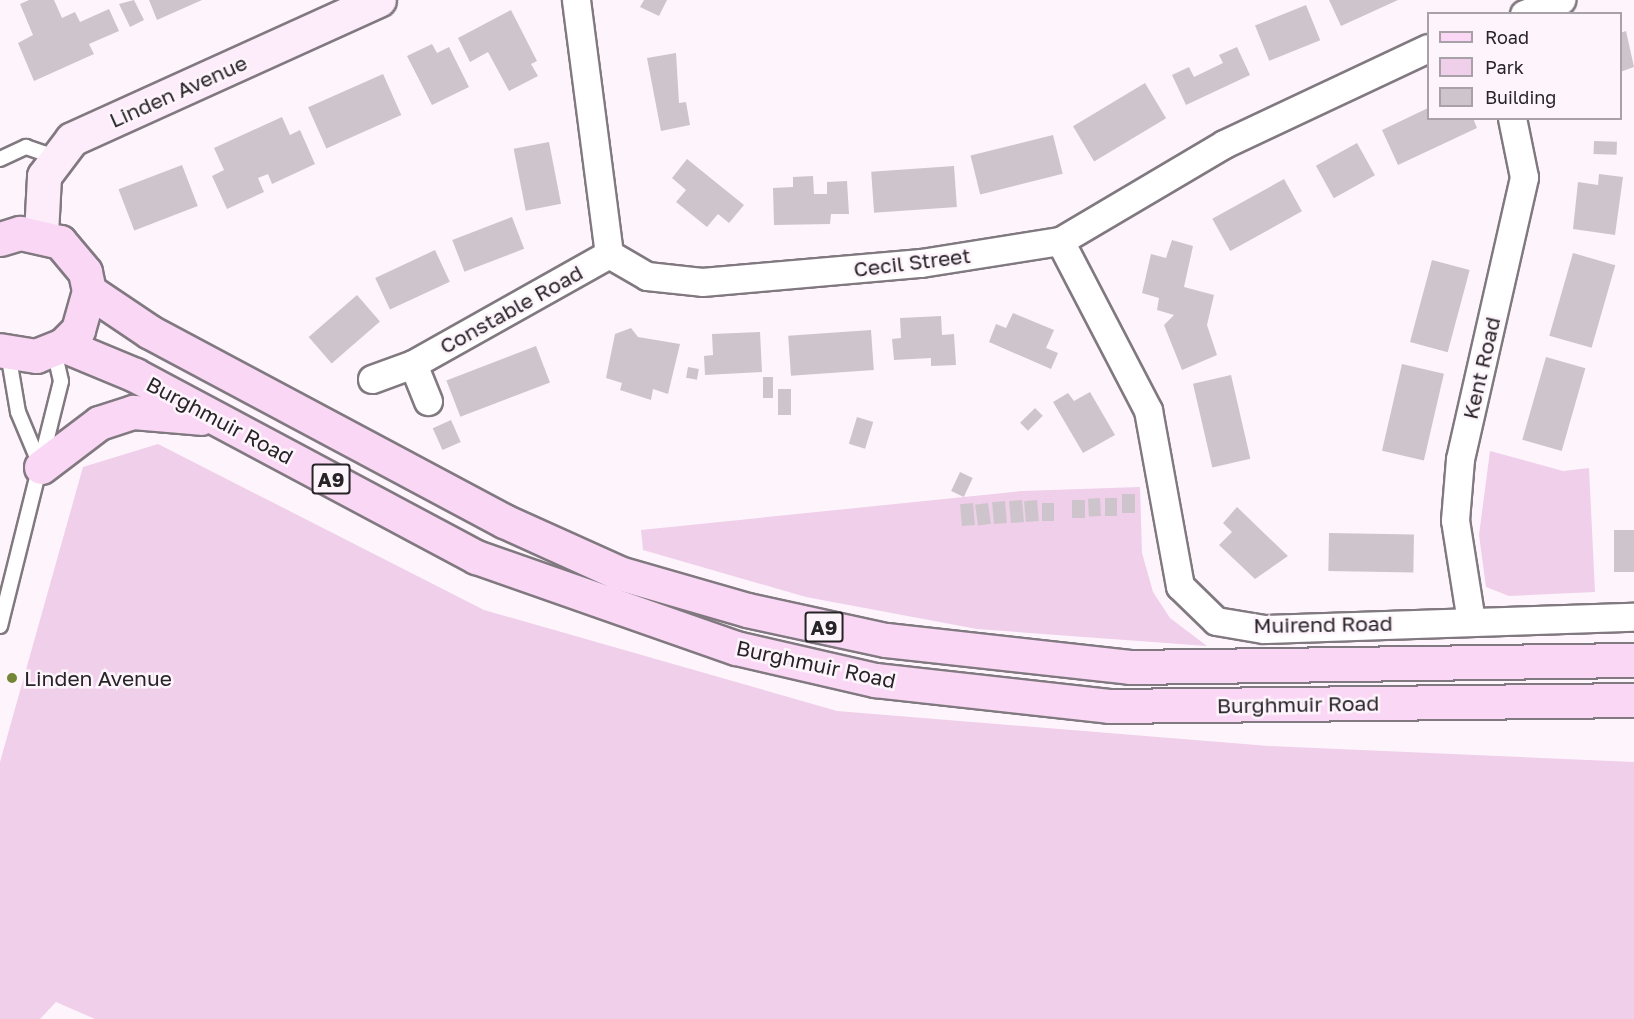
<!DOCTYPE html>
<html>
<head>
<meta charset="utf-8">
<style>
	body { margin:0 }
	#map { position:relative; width:1634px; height:1019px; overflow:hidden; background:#fef4fc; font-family:"Golos Text",sans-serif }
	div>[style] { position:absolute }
	.green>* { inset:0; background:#efcfea }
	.building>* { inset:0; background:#cec5cc; transform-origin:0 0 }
	.roads { filter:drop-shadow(2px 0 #817980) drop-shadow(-2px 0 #817980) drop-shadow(0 2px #817980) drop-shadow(0 -2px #817980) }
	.lane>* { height:14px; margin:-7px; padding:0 7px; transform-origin:7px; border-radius:7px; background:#fff }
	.street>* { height:27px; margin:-13.5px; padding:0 13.5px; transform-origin:13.5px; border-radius:13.5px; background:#fff }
	.secondary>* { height:33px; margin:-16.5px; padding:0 16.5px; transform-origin:16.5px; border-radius:16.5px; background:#fdecfa }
	.primary>* { height:33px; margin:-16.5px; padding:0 16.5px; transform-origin:16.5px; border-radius:16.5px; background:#fad8f5 }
	.dots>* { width:16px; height:16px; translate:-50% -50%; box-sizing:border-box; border:3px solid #fef4fc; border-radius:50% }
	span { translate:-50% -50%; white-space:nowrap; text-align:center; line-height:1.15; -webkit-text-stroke:5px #fef4fc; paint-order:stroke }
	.shield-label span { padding:2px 4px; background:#fef4fc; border:2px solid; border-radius:4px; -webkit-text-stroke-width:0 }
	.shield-label { font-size:20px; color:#272427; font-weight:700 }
	.street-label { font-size:21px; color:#272427 }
	.poi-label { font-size:21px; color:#272427 }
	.left { translate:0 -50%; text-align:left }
	.legend { position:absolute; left:1427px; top:12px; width:195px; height:108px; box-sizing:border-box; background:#fef4fc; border:2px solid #a8a1a7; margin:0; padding:8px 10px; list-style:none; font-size:18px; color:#272427 }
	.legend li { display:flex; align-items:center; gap:12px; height:30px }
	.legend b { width:30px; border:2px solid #a8a1a7 }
</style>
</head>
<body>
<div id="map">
	<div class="green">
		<div style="clip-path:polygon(158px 444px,484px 610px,837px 711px,1269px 746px,1634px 762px,1634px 1019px,95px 1019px,56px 1002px,40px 1019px,0 1019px,0 762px,83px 467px)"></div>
		<div style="clip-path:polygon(1490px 451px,1563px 471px,1589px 468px,1595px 592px,1509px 596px,1486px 587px,1479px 535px)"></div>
		<div style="clip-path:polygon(1140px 487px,1142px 553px,1153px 592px,1170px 618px,1207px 646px,977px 629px,806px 597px,643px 550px,641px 530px,1022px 491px)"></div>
	</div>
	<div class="building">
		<div style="clip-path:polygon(29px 0,54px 0,62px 18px,75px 12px,80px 22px,109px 9px,119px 31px,89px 44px,94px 54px,34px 81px,18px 43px,33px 35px,20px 4px)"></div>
		<div style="clip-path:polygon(134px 0,144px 20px,130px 27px,119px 4px)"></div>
		<div style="clip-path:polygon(149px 0,202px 0,157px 20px)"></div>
		<div style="clip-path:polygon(644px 0,667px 0,659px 16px,640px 7px)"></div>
		<div style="clip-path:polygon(1329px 0,1398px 0,1341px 26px)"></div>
		<div style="left:1306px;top:5px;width:38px;height:55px;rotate:68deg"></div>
		<div style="clip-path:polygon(511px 10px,537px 61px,531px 64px,538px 76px,509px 91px,488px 52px,470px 62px,458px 38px)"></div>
		<div style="clip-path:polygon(1626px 31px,1634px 67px,1620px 72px,1620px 33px)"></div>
		<div style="clip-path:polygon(432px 44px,437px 53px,449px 47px,469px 87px,432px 105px,407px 56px)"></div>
		<div style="clip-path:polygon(1237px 47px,1250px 75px,1186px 105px,1172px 75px,1189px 67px,1194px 77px,1223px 63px,1219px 55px)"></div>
		<div style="clip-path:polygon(676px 53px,679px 103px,686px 102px,690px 125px,661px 131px,647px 58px)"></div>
		<div style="left:383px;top:74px;width:45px;height:82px;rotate:66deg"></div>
		<div style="left:1145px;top:83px;width:41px;height:84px;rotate:59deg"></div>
		<div style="clip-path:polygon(1428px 108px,1428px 118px,1473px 118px,1477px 128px,1398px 165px,1382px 130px)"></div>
		<div style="clip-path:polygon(282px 117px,290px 135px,300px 130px,315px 164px,272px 184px,268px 174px,258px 178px,264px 192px,227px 209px,212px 176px,224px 170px,214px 148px)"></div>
		<div style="left:1053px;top:135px;width:40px;height:85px;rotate:76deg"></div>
		<div style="left:1594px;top:141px;width:23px;height:13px;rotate:2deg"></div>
		<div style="left:549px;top:142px;width:63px;height:36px;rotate:79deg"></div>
		<div style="left:1357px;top:143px;width:37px;height:47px;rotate:61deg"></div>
		<div style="clip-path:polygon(687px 159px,744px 205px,729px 223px,718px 214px,707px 227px,676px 202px,686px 190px,672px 178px)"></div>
		<div style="left:182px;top:165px;width:44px;height:68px;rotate:69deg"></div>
		<div style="left:954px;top:166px;width:41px;height:83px;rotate:86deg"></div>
		<div style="clip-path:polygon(1599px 174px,1623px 177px,1615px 235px,1573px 229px,1578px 182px,1598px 185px)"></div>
		<div style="clip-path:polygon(813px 176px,814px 194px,827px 194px,827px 182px,847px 181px,849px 214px,831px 214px,830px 224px,774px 225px,773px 188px,793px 187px,793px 177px)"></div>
		<div style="left:1284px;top:179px;width:37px;height:82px;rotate:61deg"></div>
		<div style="left:512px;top:217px;width:34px;height:64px;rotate:69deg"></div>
		<div style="clip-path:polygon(1172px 240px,1193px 246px,1184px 287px,1214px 295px,1207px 325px,1217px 355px,1182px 370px,1164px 325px,1174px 315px,1157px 310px,1159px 298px,1142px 293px,1151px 254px,1166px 258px)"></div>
		<div style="left:435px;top:250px;width:35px;height:66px;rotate:65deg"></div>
		<div style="left:1573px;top:253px;width:44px;height:86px;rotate:16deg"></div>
		<div style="left:1432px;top:260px;width:39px;height:85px;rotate:15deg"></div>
		<div style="left:357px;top:295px;width:35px;height:64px;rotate:49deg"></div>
		<div style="clip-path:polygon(1013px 313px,1054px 330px,1046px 348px,1058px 353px,1051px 369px,989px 342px,996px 324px,1006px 328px)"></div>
		<div style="clip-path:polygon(941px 316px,942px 335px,954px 334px,956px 365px,931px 366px,931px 358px,894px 360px,892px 339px,901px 338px,900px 318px)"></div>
		<div style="clip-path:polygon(631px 328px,638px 337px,680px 344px,668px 394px,653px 389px,651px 400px,620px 390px,622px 383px,606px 378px,615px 334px)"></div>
		<div style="left:871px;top:330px;width:40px;height:83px;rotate:86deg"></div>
		<div style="clip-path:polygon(760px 332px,762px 372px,705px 375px,704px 356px,713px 355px,712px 334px)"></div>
		<div style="left:536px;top:346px;width:39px;height:96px;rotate:69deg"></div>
		<div style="left:1546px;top:357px;width:41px;height:86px;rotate:16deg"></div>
		<div style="left:1402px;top:364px;width:43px;height:89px;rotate:13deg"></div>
		<div style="left:688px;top:367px;width:11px;height:11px;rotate:10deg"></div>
		<div style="left:1231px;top:375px;width:86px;height:39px;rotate:77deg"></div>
		<div style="left:763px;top:377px;width:10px;height:21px"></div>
		<div style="left:778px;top:389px;width:13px;height:26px"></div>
		<div style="clip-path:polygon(1090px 392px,1115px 435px,1083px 453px,1053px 402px,1068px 393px,1074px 401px)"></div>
		<div style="left:1035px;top:408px;width:11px;height:21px;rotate:45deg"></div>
		<div style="left:857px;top:417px;width:17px;height:28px;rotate:17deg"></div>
		<div style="left:451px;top:420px;width:24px;height:20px;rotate:66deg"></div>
		<div style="left:960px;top:472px;width:14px;height:21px;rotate:25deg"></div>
		<div style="left:1135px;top:494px;width:19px;height:13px;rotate:90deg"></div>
		<div style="left:1100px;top:498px;width:18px;height:12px;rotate:87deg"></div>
		<div style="left:1105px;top:498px;width:12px;height:18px"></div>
		<div style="left:1022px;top:500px;width:22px;height:13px;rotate:85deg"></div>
		<div style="left:1037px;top:500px;width:21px;height:13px;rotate:85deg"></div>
		<div style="left:1072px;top:500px;width:13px;height:18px"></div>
		<div style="left:1005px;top:501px;width:22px;height:13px;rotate:85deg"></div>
		<div style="left:973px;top:503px;width:22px;height:13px;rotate:85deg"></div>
		<div style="left:988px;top:503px;width:21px;height:13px;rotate:82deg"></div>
		<div style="left:1042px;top:503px;width:12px;height:18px"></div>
		<div style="clip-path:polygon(1237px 507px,1288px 556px,1255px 579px,1219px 545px,1232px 532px,1223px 523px)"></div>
		<div style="left:1614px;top:530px;width:20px;height:42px"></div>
		<div style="left:1329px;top:533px;width:85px;height:38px;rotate:1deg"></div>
	</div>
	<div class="roads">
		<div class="lane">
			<div style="left:0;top:159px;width:29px;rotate:-25deg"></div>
			<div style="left:26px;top:147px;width:34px;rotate:19deg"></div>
			<div style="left:8px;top:353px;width:60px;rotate:80.4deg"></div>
			<div style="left:18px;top:412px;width:60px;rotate:67.3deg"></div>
			<div style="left:0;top:626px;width:252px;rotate:-76deg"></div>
			<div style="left:61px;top:381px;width:32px;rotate:-103deg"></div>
		</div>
		<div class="street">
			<div style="left:576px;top:0;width:256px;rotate:82.6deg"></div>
			<div style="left:609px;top:254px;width:44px;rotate:30.1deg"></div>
			<div style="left:647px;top:276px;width:55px;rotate:6.2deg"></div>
			<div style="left:702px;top:282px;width:220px;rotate:-5deg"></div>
			<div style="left:921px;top:263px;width:141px;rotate:-9deg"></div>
			<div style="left:1060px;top:241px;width:191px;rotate:-30.6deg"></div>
			<div style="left:1224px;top:144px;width:225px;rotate:-25.2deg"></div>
			<div style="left:1524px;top:14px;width:40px;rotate:-21deg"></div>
			<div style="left:1060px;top:241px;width:191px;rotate:62.5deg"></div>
			<div style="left:1148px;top:410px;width:179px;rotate:79.7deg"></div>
			<div style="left:1180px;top:586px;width:50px;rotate:44.2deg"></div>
			<div style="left:1216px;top:621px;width:49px;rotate:9.5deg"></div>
			<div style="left:1264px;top:629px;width:370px;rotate:-1.9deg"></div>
			<div style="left:413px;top:364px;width:40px;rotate:68deg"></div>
			<div style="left:372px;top:379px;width:44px;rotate:-20.1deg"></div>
			<div style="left:413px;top:364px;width:225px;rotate:-29.3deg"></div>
			<div style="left:1471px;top:621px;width:102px;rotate:-99deg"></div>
			<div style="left:1455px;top:520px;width:61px;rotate:-85.3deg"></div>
			<div style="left:1460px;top:459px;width:289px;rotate:-77.2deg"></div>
			<div style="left:1524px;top:177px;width:60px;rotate:-101.5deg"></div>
		</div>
		<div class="secondary">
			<div style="left:41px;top:234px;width:58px;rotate:-87deg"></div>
			<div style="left:44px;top:176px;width:46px;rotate:-52.9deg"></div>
			<div style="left:72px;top:139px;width:337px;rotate:-24.4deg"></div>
		</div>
		<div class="primary">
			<div style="left:0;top:239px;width:21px;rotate:-17deg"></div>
			<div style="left:20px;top:233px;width:41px;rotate:12.7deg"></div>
			<div style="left:60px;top:242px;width:39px;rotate:50deg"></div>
			<div style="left:85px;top:272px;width:19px;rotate:78deg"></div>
			<div style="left:89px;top:291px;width:41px;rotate:105.8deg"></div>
			<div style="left:78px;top:330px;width:21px;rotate:135deg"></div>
			<div style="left:63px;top:345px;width:29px;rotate:158deg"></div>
			<div style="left:36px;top:356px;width:36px;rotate:-171deg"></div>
			<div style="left:89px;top:291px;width:73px;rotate:33.9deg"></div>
			<div style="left:150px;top:332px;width:401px;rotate:28.1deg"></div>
			<div style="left:504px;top:521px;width:126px;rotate:24.3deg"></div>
			<div style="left:619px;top:573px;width:133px;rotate:16.1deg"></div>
			<div style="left:747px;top:610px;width:142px;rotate:12.2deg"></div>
			<div style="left:886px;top:640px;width:245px;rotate:6.3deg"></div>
			<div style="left:1130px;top:667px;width:504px;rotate:-0.8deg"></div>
			<div style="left:63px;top:345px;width:78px;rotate:22.6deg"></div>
			<div style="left:135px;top:375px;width:387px;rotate:28.1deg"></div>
			<div style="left:476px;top:557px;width:275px;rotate:19.3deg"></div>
			<div style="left:736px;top:648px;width:143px;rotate:13deg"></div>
			<div style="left:875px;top:680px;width:235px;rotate:6.3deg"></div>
			<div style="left:1109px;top:706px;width:525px;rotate:-0.65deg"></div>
			<div style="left:41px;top:467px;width:73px;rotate:-37.2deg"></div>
			<div style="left:99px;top:423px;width:36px;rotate:-18deg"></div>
			<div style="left:133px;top:412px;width:68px;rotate:5deg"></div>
		</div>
	</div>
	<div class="dots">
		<div style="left:12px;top:678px;background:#738637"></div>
	</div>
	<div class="shield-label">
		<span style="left:331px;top:479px">A9</span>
		<span style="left:824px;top:627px">A9</span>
	</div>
	<div class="street-label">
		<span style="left:178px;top:91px;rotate:-24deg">Linden Avenue</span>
		<span style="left:912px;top:262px;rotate:-7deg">Cecil Street</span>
		<span style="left:511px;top:309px;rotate:-29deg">Constable Road</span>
		<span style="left:1481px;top:368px;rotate:-77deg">Kent Road</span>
		<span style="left:220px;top:420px;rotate:28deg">Burghmuir Road</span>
		<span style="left:1323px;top:624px;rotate:-1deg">Muirend Road</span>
		<span style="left:816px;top:664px;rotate:12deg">Burghmuir Road</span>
		<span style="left:1298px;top:704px;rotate:-1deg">Burghmuir Road</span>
	</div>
	<div class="poi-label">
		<span class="left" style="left:24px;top:678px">Linden Avenue</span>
	</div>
	<ul class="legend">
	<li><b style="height:8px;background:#fad8f5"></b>Road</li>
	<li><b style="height:16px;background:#efcfea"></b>Park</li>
	<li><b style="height:16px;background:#cec5cc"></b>Building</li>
	</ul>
</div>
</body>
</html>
